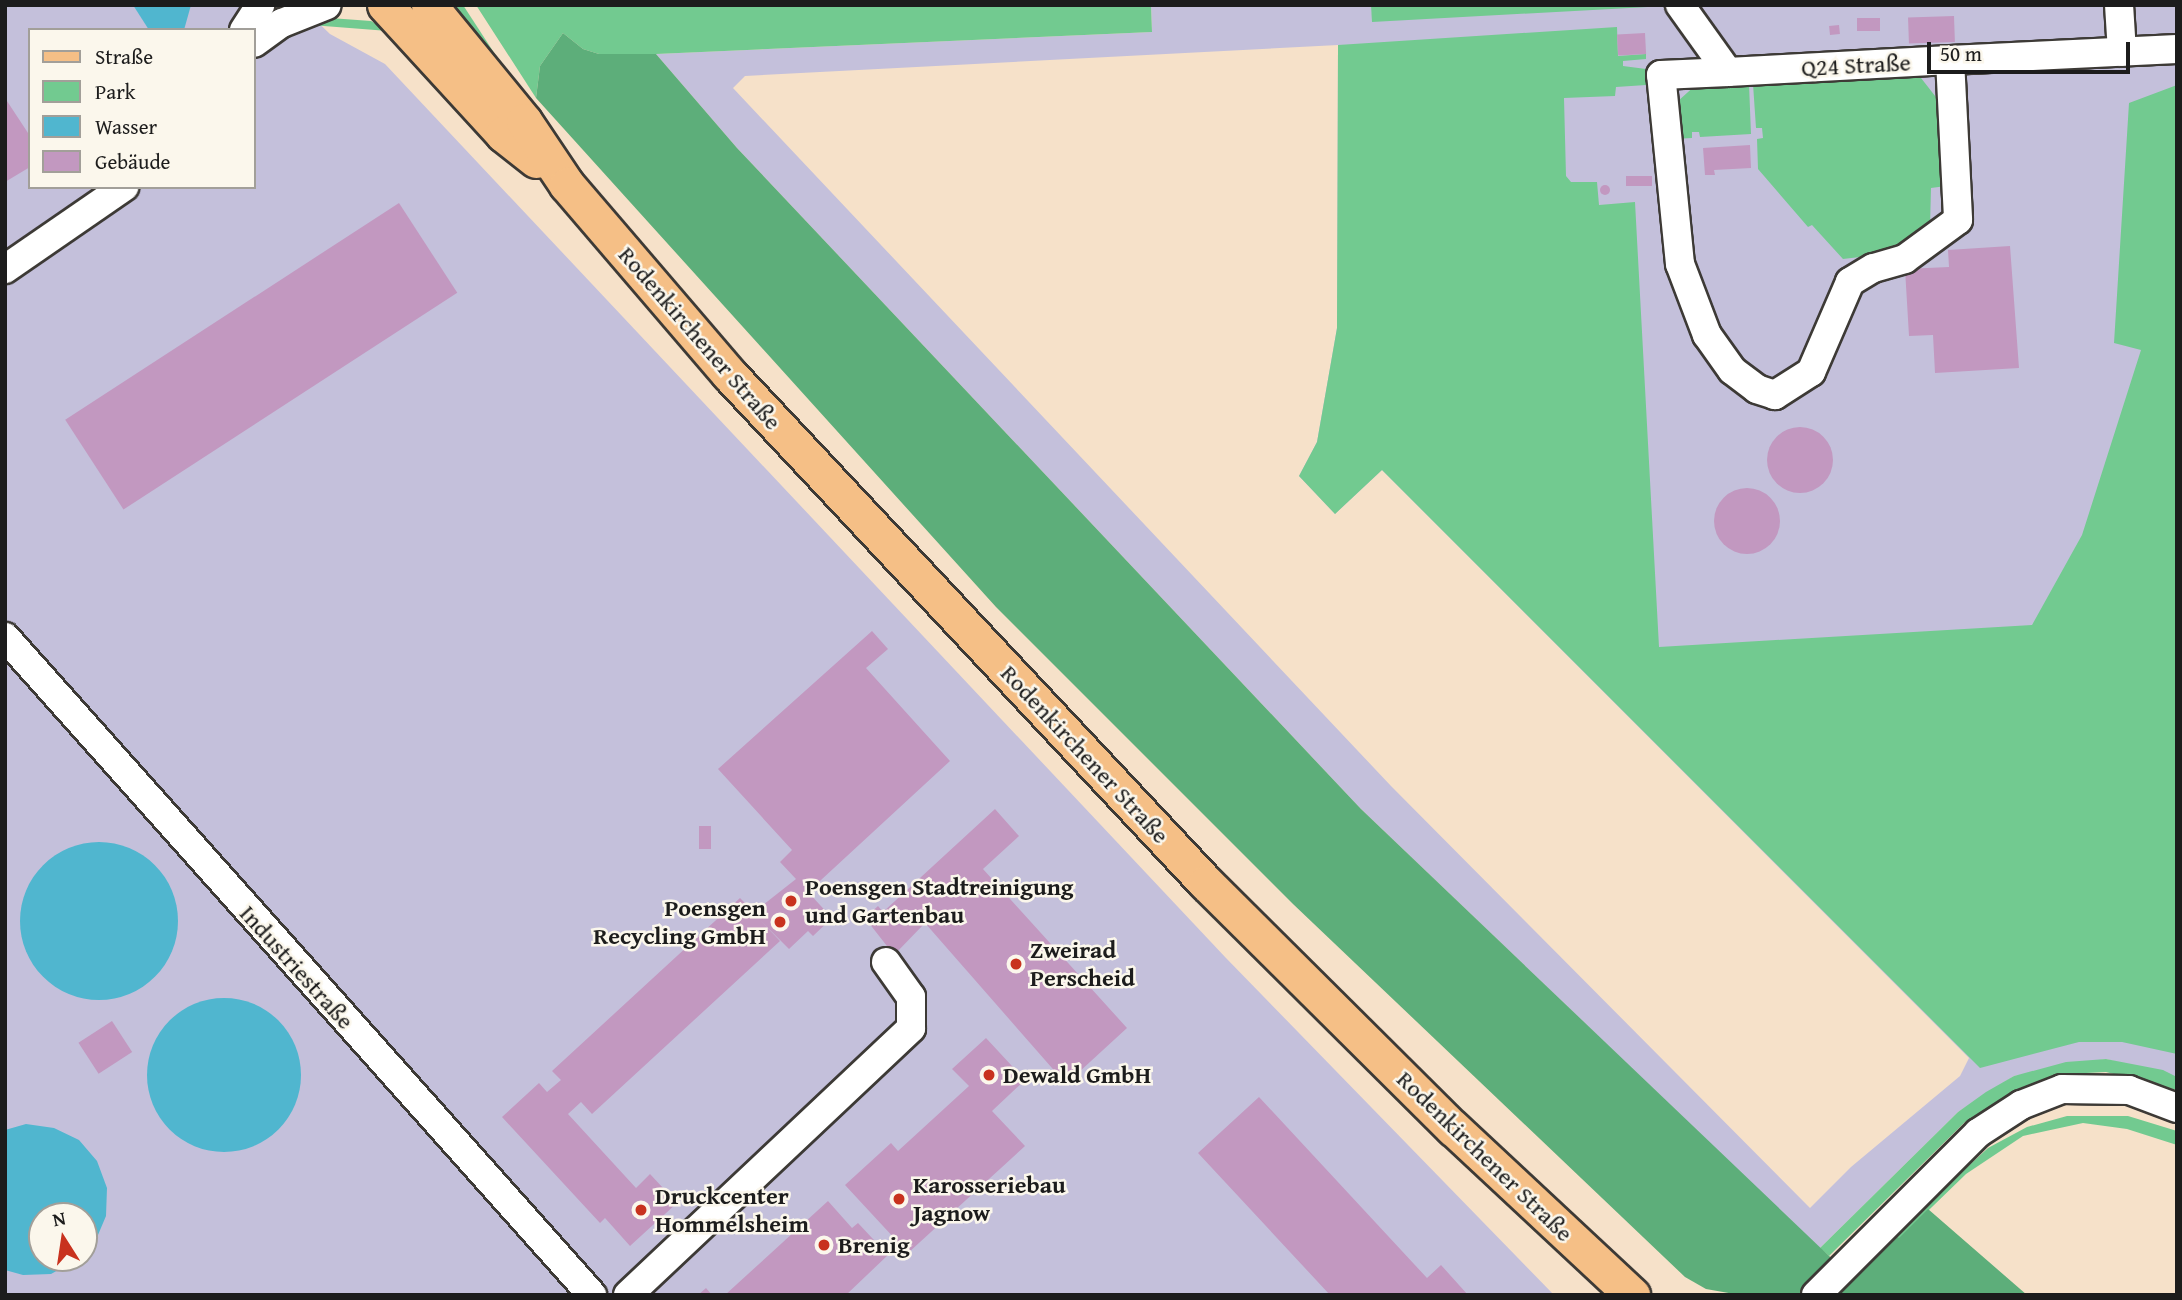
<!DOCTYPE html>
<html>
<head>
<meta charset="utf-8">
<style>
	body { margin:0 }
	#map { position:relative; width:2182px; height:1300px; overflow:hidden; background:#f6e1c9; font-family:"Gentium Book Plus",serif }
	div>[style] { position:absolute }
	.industrial>* { inset:0; background:#c4c0db }
	.green>* { inset:0; background:#72ca90 }
	.forest>* { inset:0; background:#5dae7a }
	.water>* { inset:0; background:#50b6cf }
	.round { border-radius:50% }
	.building>* { inset:0; background:#c298c0; transform-origin:0 0 }
	.roads { filter:drop-shadow(2px 0 #3d3a36) drop-shadow(-2px 0 #3d3a36) drop-shadow(0 2px #3d3a36) drop-shadow(0 -2px #3d3a36) }
	.minor>* { height:28px; margin:-14px; padding:0 14px; transform-origin:14px; border-radius:14px; background:#fff }
	.major>* { height:35px; margin:-17.5px; padding:0 17.5px; transform-origin:17.5px; border-radius:17.5px; background:#f5bf86 }
	.dots>* { width:19px; height:19px; translate:-50% -50%; box-sizing:border-box; border:4px solid #fbf7ec; border-radius:50% }
	span { translate:-50% -50%; white-space:nowrap; text-align:center; line-height:1.15; -webkit-text-stroke:5px #fbf7ec; paint-order:stroke }
	.street-label { font-size:24px; color:#1c1c1c }
	.poi-label { font-size:24px; color:#1c1c1c; font-weight:700 }
	.left { translate:0 -50%; text-align:left }
	.right { translate:-100% -50%; text-align:right }
	.frame { position:absolute; inset:0; border:7px solid #1c1c1c; pointer-events:none }
	.legend { position:absolute; left:28px; top:28px; width:228px; height:161px; box-sizing:border-box; background:#fbf7ec; border:2px solid #a29f99; margin:0; padding:9px 12px; list-style:none; font-size:21px; color:#1c1c1c }
	.legend li { display:flex; align-items:center; gap:14px; height:35px }
	.legend b { width:35px; border:2px solid #a29f99 }
	.north { position:absolute; left:28px; top:1202px; width:70px; height:70px; box-sizing:border-box; background:#fbf7ec; border:2px solid #a29f99; border-radius:50%; rotate:348deg; font-size:19px; font-weight:700; line-height:28px; text-align:center; color:#1c1c1c }
	.north::after { content:''; display:block; margin:auto; width:24px; height:32px; background:#c8321e; clip-path:polygon(50% 0,100% 100%,50% 72%,0 100%) }
	.scale { position:absolute; left:1927px; top:42px; width:203px; height:32px; box-sizing:border-box; border:4px solid #1c1c1c; border-top:0; padding-left:9px; font-size:21px; line-height:24px; white-space:nowrap; color:#1c1c1c; -webkit-text-stroke:5px #fbf7ec; paint-order:stroke }
</style>
</head>
<body>
<div id="map">
	<div class="industrial">
		<div style="clip-path:polygon(evenodd,5px 5px,300px 5px,330px 34px,385px 64px,1226px 958px,1554px 1295px,5px 1295px,5px 5px,30px 30px,254px 30px,254px 187px,30px 187px,30px 30px,5px 5px,42px 1216px,84px 1216px,84px 1258px,42px 1258px,42px 1216px)"></div>
		<div style="clip-path:polygon(evenodd,1151px 5px,2177px 5px,2177px 1077px,2106px 1059px,2014px 1076px,1958px 1112px,1820px 1248px,1361px 809px,737px 148px,656px 54px,1152px 32px,1151px 5px,1338px 45px,1337px 328px,1317px 442px,1299px 476px,1335px 514px,1382px 470px,1969px 1058px,1960px 1076px,1851px 1167px,1810px 1208px,1391px 786px,733px 88px,745px 76px,1338px 45px)"></div>
	</div>
	<div class="green">
		<div style="clip-path:polygon(436px 5px,463px 5px,528px 105px)"></div>
		<div style="clip-path:polygon(476px 5px,1151px 5px,1152px 32px,656px 54px,599px 54px,583px 49px,563px 33px,540px 66px,536px 98px)"></div>
		<div style="clip-path:polygon(1371px 5px,1664px 5px,1666px 6px,1372px 22px)"></div>
		<div style="clip-path:polygon(330px 18px,371px 21px,388px 31px,311px 25px)"></div>
		<div style="clip-path:polygon(1617px 27px,1618px 56px,1646px 54px,1646px 59px,1623px 61px,1623px 66px,1646px 69px,1646px 85px,1616px 87px,1615px 96px,1564px 98px,1566px 176px,1571px 182px,1597px 182px,1599px 205px,1635px 202px,1659px 647px,2032px 625px,2082px 535px,2141px 350px,2114px 343px,2129px 103px,2177px 85px,2177px 1054px,2122px 1042px,2079px 1042px,1980px 1068px,1382px 470px,1335px 514px,1299px 476px,1317px 442px,1337px 328px,1338px 45px)"></div>
		<div style="clip-path:polygon(1909px 76px,1921px 78px,1939px 101px,1946px 186px,1931px 188px,1930px 227px,1894px 253px,1843px 259px,1812px 225px,1808px 227px,1758px 169px,1757px 139px,1763px 138px,1762px 128px,1756px 128px,1753px 84px)"></div>
		<div style="clip-path:polygon(1698px 83px,1749px 84px,1751px 134px,1700px 137px,1699px 132px,1692px 132px,1692px 138px,1674px 139px,1677px 102px)"></div>
		<div style="clip-path:polygon(2106px 1059px,2163px 1070px,2177px 1077px,2177px 1090px,2106px 1072px,2067px 1074px,2020px 1088px,1965px 1122px,1829px 1256px,1820px 1248px,1958px 1112px,1986px 1092px,2014px 1076px,2066px 1062px)"></div>
		<div style="clip-path:polygon(2067px 1116px,2128px 1116px,2177px 1131px,2177px 1145px,2127px 1129px,2083px 1123px,2023px 1136px,1966px 1174px,1899px 1239px,1893px 1235px,1988px 1148px,2027px 1127px)"></div>
	</div>
	<div class="forest">
		<div style="clip-path:polygon(563px 33px,583px 49px,599px 54px,656px 54px,737px 148px,1361px 809px,1849px 1275px,1893px 1235px,1899px 1238px,1928px 1209px,2027px 1295px,1740px 1295px,1706px 1289px,1685px 1277px,1293px 904px,996px 607px,536px 98px,540px 66px)"></div>
	</div>
	<div class="water">
		<div style="clip-path:polygon(133px 5px,191px 5px,184px 30px,149px 30px)"></div>
		<div class="round" style="left:20px;top:842px;width:158px;height:158px"></div>
		<div class="round" style="left:147px;top:998px;width:154px;height:154px"></div>
		<div style="clip-path:polygon(26px 1124px,54px 1128px,79px 1140px,97px 1161px,107px 1188px,106px 1216px,95px 1242px,84px 1253px,84px 1216px,42px 1216px,42px 1258px,80px 1258px,51px 1274px,23px 1275px,5px 1270px,5px 1130px)"></div>
	</div>
	<div class="building">
		<div style="left:1954px;top:16px;width:26px;height:46px;rotate:88deg"></div>
		<div style="left:1880px;top:18px;width:13px;height:23px;rotate:90deg"></div>
		<div style="left:1839px;top:25px;width:9px;height:10px;rotate:84deg"></div>
		<div style="left:1645px;top:33px;width:21px;height:28px;rotate:87deg"></div>
		<div style="clip-path:polygon(5px 98px,30px 136px,30px 167px,5px 182px)"></div>
		<div style="clip-path:polygon(1750px 145px,1751px 168px,1714px 170px,1715px 175px,1705px 175px,1703px 148px)"></div>
		<div style="left:1652px;top:176px;width:10px;height:26px;rotate:90deg"></div>
		<div class="round" style="left:1600px;top:185px;width:10px;height:10px"></div>
		<div style="left:399px;top:203px;width:107px;height:398px;rotate:57deg"></div>
		<div style="clip-path:polygon(2010px 246px,2019px 368px,1935px 373px,1933px 335px,1909px 336px,1905px 269px,1949px 267px,1948px 250px)"></div>
		<div class="round" style="left:1767px;top:427px;width:66px;height:66px"></div>
		<div class="round" style="left:1714px;top:488px;width:66px;height:66px"></div>
		<div style="clip-path:polygon(872px 631px,888px 649px,866px 668px,950px 761px,808px 892px,832px 918px,813px 936px,808px 931px,789px 949px,761px 921px,780px 941px,592px 1114px,581px 1102px,568px 1114px,636px 1188px,650px 1174px,677px 1203px,630px 1246px,605px 1218px,600px 1223px,502px 1117px,539px 1083px,547px 1092px,561px 1080px,552px 1071px,740px 898px,754px 912px,796px 879px,780px 862px,792px 850px,718px 769px)"></div>
		<div style="clip-path:polygon(995px 809px,1019px 836px,983px 869px,1127px 1028px,1066px 1084px,925px 923px,894px 955px,865px 918px,878px 906px,883px 912px)"></div>
		<div style="left:699px;top:826px;width:12px;height:23px"></div>
		<div style="left:112px;top:1021px;width:37px;height:40px;rotate:57deg"></div>
		<div style="clip-path:polygon(986px 1038px,1025px 1080px,992px 1111px,1025px 1146px,908px 1253px,845px 1185px,891px 1143px,898px 1151px,969px 1086px,952px 1069px)"></div>
		<div style="clip-path:polygon(1259px 1097px,1427px 1278px,1441px 1265px,1468px 1295px,1330px 1295px,1198px 1153px)"></div>
		<div style="clip-path:polygon(828px 1201px,852px 1228px,858px 1223px,888px 1255px,846px 1295px,725px 1295px)"></div>
		<div style="clip-path:polygon(706px 1288px,712px 1295px,698px 1295px)"></div>
	</div>
	<div class="roads">
		<div class="minor">
			<div style="left:1680px;top:5px;width:82px;rotate:54.4deg"></div>
			<div style="left:2119px;top:5px;width:47px;rotate:86.3deg"></div>
			<div style="left:244px;top:30px;width:30px;rotate:-57deg"></div>
			<div style="left:254px;top:43px;width:34px;rotate:-36deg"></div>
			<div style="left:282px;top:23px;width:48px;rotate:-21.8deg"></div>
			<div style="left:1950px;top:60px;width:160px;rotate:87.1deg"></div>
			<div style="left:1958px;top:220px;width:66px;rotate:143.7deg"></div>
			<div style="left:1905px;top:259px;width:33px;rotate:164deg"></div>
			<div style="left:1873px;top:268px;width:27px;rotate:149deg"></div>
			<div style="left:1850px;top:282px;width:98px;rotate:113.4deg"></div>
			<div style="left:1811px;top:372px;width:43px;rotate:147.4deg"></div>
			<div style="left:1775px;top:395px;width:19px;rotate:-162deg"></div>
			<div style="left:1757px;top:389px;width:31px;rotate:-143deg"></div>
			<div style="left:1732px;top:370px;width:43px;rotate:-125.5deg"></div>
			<div style="left:1707px;top:335px;width:76px;rotate:-110.8deg"></div>
			<div style="left:1680px;top:264px;width:190px;rotate:-95.7deg"></div>
			<div style="left:1661px;top:75px;width:67px;rotate:-2.6deg"></div>
			<div style="left:1728px;top:72px;width:222px;rotate:-3.1deg"></div>
			<div style="left:1950px;top:60px;width:227px;rotate:-2.8deg"></div>
			<div style="left:5px;top:269px;width:145px;rotate:-34.6deg"></div>
			<div style="left:5px;top:637px;width:882px;rotate:48.26deg"></div>
			<div style="left:628px;top:1295px;width:389px;rotate:-43.3deg"></div>
			<div style="left:911px;top:1028px;width:31px;rotate:-90deg"></div>
			<div style="left:911px;top:997px;width:43px;rotate:-125.5deg"></div>
			<div style="left:1816px;top:1295px;width:229px;rotate:-45deg"></div>
			<div style="left:1978px;top:1133px;width:51px;rotate:-33.1deg"></div>
			<div style="left:2021px;top:1105px;width:44px;rotate:-21.3deg"></div>
			<div style="left:2062px;top:1089px;width:67px;rotate:0.9deg"></div>
			<div style="left:2129px;top:1090px;width:51px;rotate:20.6deg"></div>
		</div>
		<div class="major">
			<div style="left:385px;top:5px;width:175px;rotate:47.5deg"></div>
			<div style="left:503px;top:134px;width:42px;rotate:38.2deg"></div>
			<div style="left:429px;top:5px;width:150px;rotate:50.7deg"></div>
			<div style="left:524px;top:121px;width:77px;rotate:56.1deg"></div>
			<div style="left:567px;top:185px;width:249px;rotate:49.4deg"></div>
			<div style="left:729px;top:374px;width:698px;rotate:46.86deg"></div>
			<div style="left:1206px;top:883px;width:348px;rotate:44.8deg"></div>
			<div style="left:1453px;top:1128px;width:245px;rotate:43deg"></div>
		</div>
	</div>
	<div class="dots">
		<div style="left:791px;top:901px;background:#c8321e"></div>
		<div style="left:780px;top:922px;background:#c8321e"></div>
		<div style="left:1016px;top:964px;background:#c8321e"></div>
		<div style="left:989px;top:1075px;background:#c8321e"></div>
		<div style="left:899px;top:1199px;background:#c8321e"></div>
		<div style="left:641px;top:1210px;background:#c8321e"></div>
		<div style="left:824px;top:1245px;background:#c8321e"></div>
	</div>
	<div class="street-label">
		<span style="left:1856px;top:65px;rotate:-3deg">Q24 Straße</span>
		<span style="left:700px;top:338px;rotate:49deg">Rodenkirchener Straße</span>
		<span style="left:1085px;top:754px;rotate:47deg">Rodenkirchener Straße</span>
		<span style="left:297px;top:967px;rotate:48deg">Industriestraße</span>
		<span style="left:1485px;top:1156px;rotate:44deg">Rodenkirchener Straße</span>
	</div>
	<div class="poi-label">
		<span class="left" style="left:805px;top:901px">Poensgen Stadtreinigung<br>und Gartenbau</span>
		<span class="right" style="left:766px;top:922px">Poensgen<br>Recycling GmbH</span>
		<span class="left" style="left:1030px;top:964px">Zweirad<br>Perscheid</span>
		<span class="left" style="left:1003px;top:1075px">Dewald GmbH</span>
		<span class="left" style="left:913px;top:1199px">Karosseriebau<br>Jagnow</span>
		<span class="left" style="left:655px;top:1210px">Druckcenter<br>Hommelsheim</span>
		<span class="left" style="left:838px;top:1245px">Brenig</span>
	</div>
	<div class="frame"></div>
	<ul class="legend">
	<li><b style="height:9px;background:#f5bf86"></b>Straße</li>
	<li><b style="height:19px;background:#72ca90"></b>Park</li>
	<li><b style="height:19px;background:#50b6cf"></b>Wasser</li>
	<li><b style="height:19px;background:#c298c0"></b>Gebäude</li>
	</ul>
	<div class="north">N</div>
	<div class="scale">50 m</div>
</div>
</body>
</html>
